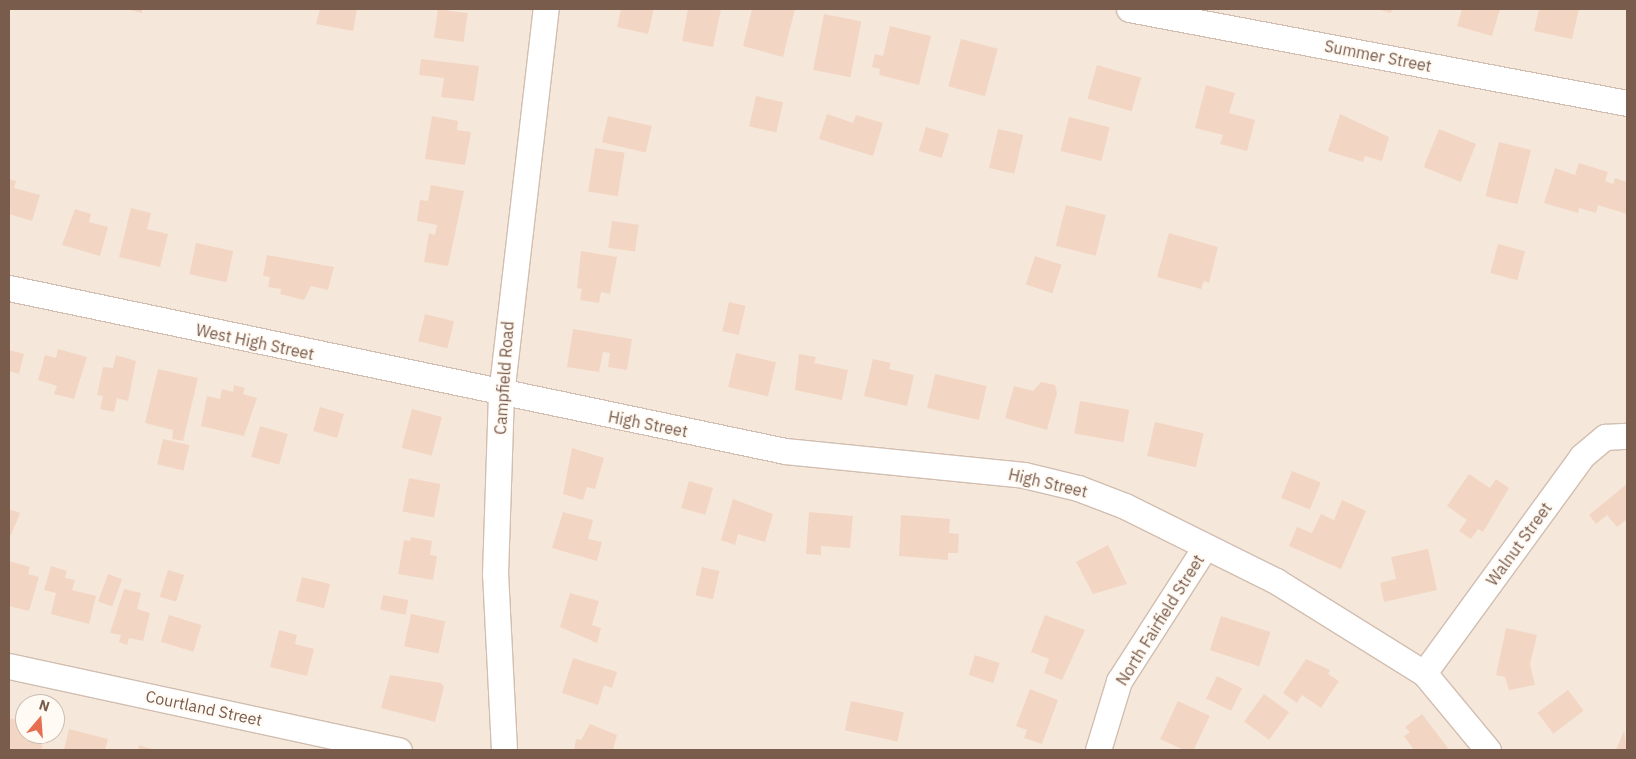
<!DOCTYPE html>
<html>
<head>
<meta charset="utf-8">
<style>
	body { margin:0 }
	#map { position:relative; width:1636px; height:759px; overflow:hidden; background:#fdf6ec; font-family:"IBM Plex Sans",sans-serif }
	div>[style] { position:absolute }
	.residential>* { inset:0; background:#f5e8da }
	.building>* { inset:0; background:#f3d5c3; transform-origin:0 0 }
	.roads { filter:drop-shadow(1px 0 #d1beb0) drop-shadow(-1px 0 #d1beb0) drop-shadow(0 1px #d1beb0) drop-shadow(0 -1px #d1beb0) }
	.minor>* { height:25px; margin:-12.5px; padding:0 12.5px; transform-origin:12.5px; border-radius:12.5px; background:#fff }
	span { translate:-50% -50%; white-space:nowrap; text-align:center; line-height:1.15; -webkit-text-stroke:4px #fffaf3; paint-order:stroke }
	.street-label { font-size:16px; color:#7a5c4d }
	.frame { position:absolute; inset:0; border:10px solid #7a5c4d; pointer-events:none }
	.north { position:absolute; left:15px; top:694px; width:50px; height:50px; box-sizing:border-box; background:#fffaf3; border:1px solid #cabbb1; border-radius:50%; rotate:18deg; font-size:14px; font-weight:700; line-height:20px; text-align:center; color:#7a5c4d }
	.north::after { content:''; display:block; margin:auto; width:18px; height:22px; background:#e76f51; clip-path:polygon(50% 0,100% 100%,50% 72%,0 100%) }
</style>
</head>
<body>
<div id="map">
	<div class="residential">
		<div style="clip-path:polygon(evenodd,9px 9px,1627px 9px,1627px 750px,9px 750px,9px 9px,25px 704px,55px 704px,55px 734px,25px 734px,25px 704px)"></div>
	</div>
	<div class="building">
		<div style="clip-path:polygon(126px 9px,142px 9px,142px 13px)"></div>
		<div style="clip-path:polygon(320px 9px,357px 9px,353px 31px,316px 24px)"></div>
		<div style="left:438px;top:9px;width:30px;height:29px;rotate:8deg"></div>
		<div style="clip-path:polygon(621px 9px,654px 9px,648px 34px,617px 27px)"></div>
		<div style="clip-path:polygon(688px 9px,721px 9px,713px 47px,682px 41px)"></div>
		<div style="clip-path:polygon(752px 9px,795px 9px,783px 57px,743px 46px)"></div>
		<div style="clip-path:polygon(1377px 9px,1392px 9px,1391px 13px)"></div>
		<div style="clip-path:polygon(1462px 9px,1500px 9px,1492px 36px,1457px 26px)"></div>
		<div style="clip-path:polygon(1539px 9px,1579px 9px,1572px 39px,1534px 31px)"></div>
		<div style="left:824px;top:14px;width:38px;height:57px;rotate:11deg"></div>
		<div style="clip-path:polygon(890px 26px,931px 36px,919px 85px,879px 75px,880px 69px,872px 67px,875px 54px,883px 56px)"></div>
		<div style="left:961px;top:39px;width:38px;height:49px;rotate:15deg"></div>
		<div style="clip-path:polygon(421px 59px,479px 66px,474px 101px,441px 97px,444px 78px,419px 75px)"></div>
		<div style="left:1097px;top:65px;width:46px;height:35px;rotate:16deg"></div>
		<div style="clip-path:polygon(1206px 85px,1235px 93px,1229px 113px,1255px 120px,1247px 151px,1220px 144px,1223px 135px,1195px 128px)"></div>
		<div style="left:756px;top:96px;width:28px;height:31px;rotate:13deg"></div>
		<div style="clip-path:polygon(827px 114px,853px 123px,856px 115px,883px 123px,873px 156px,819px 139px)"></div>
		<div style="clip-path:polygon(1340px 114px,1389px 137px,1382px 161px,1365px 156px,1363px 162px,1328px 151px)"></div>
		<div style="clip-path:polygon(432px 116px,458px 121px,457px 130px,471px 132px,465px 165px,425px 159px)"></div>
		<div style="left:608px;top:116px;width:45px;height:27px;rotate:13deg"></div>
		<div style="left:1069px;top:117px;width:42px;height:35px;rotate:14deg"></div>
		<div style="left:926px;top:127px;width:24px;height:25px;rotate:17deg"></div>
		<div style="left:998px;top:129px;width:26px;height:40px;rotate:13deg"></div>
		<div style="left:1439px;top:129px;width:40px;height:41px;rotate:22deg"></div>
		<div style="left:1499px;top:142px;width:33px;height:56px;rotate:14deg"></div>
		<div style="left:595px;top:148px;width:30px;height:44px;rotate:9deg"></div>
		<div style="clip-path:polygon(1579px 163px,1608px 172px,1605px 181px,1613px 184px,1615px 178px,1627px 182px,1627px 214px,1598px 205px,1596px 213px,1579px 208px,1578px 213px,1544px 203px,1555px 168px,1575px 175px)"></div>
		<div style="clip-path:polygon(9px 179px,16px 181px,14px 188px,40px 195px,32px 221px,9px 214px)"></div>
		<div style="clip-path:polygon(431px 185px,464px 191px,448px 266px,424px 262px,429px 233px,435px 235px,437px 225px,417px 221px,420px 200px,428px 201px)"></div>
		<div style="left:1066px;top:205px;width:41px;height:42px;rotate:14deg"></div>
		<div style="clip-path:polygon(131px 208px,151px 213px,147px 229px,168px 234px,160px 267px,119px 257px)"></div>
		<div style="clip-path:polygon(75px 209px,91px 214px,89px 222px,108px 227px,100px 256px,62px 245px)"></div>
		<div style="left:612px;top:221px;width:27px;height:27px;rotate:8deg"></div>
		<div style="clip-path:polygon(1169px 233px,1218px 247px,1209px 283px,1204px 281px,1201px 289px,1157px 277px)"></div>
		<div style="left:196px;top:243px;width:38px;height:32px;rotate:12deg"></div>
		<div style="left:1498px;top:244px;width:28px;height:30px;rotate:15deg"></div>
		<div style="clip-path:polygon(581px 251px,617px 257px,610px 294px,601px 292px,599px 303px,580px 300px,582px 289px,577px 288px)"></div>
		<div style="clip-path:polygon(267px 255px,334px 267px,328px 290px,311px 286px,304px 300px,280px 294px,281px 289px,268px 287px,270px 277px,263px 276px)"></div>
		<div style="left:1035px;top:256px;width:28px;height:30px;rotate:18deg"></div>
		<div style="left:729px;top:302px;width:17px;height:30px;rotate:13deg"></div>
		<div style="left:425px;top:314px;width:30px;height:28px;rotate:14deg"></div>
		<div style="clip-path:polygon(573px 329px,632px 339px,627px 370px,608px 367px,610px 353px,603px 352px,599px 372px,567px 367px)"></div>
		<div style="clip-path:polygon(58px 349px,87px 357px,74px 399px,54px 394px,57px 386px,38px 380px,45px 355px,56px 358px)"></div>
		<div style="clip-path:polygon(9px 350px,24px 354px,19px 374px,9px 371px)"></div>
		<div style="left:736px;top:353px;width:41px;height:35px;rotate:13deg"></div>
		<div style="clip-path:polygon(799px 354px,816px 357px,814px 363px,848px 370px,842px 400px,795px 390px)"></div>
		<div style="clip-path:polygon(116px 355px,136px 361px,128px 401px,117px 398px,114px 412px,100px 409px,103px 396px,97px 395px,103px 367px,113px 368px)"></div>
		<div style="clip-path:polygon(873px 359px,891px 363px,889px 369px,914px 375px,907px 406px,864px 396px)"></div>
		<div style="clip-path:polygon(158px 369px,198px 378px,183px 441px,172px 439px,173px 430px,145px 423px)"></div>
		<div style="left:935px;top:374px;width:53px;height:35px;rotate:13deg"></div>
		<div style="clip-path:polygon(1041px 382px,1055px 385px,1057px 393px,1047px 430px,1005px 418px,1014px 386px,1033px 391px)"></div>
		<div style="clip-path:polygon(234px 385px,245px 388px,243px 394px,257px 398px,244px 436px,201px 426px,207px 396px,220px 399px,222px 389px,233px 392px)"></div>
		<div style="left:1080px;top:401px;width:50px;height:33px;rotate:10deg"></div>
		<div style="left:320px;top:407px;width:25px;height:25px;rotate:16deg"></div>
		<div style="left:412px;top:409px;width:31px;height:40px;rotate:15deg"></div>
		<div style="left:1155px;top:422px;width:50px;height:35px;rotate:13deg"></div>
		<div style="left:260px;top:426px;width:29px;height:32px;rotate:16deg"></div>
		<div style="left:163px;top:439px;width:27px;height:26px;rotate:13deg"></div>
		<div style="clip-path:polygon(572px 448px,604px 458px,595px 489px,587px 487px,583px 500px,563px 494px)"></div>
		<div style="left:1292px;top:471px;width:31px;height:29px;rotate:22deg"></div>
		<div style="clip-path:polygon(1469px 474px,1490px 488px,1496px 479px,1509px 488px,1483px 532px,1478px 529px,1471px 539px,1459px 531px,1467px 520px,1447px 506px)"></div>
		<div style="left:409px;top:478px;width:32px;height:34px;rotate:11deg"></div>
		<div style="left:689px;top:481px;width:25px;height:28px;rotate:16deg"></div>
		<div style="clip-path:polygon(1627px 484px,1627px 519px,1617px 527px,1607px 515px,1596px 524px,1589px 515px)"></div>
		<div style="clip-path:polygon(733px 499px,773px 514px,765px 542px,738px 534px,735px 545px,721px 540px)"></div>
		<div style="clip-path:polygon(1342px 500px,1366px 511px,1341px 569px,1289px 546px,1297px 527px,1312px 533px,1321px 514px,1334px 520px)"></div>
		<div style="clip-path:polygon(9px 509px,20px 513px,11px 535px,9px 534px)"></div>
		<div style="clip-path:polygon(563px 512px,593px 520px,588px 539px,602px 542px,597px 561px,552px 548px)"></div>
		<div style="clip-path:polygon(809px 512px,853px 516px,850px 548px,821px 546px,821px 555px,806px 554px)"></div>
		<div style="clip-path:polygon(901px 515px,950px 519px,949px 533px,959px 534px,958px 553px,948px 553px,948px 560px,899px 556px)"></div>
		<div style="clip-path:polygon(411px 537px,432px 541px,430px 555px,437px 556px,433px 580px,398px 574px,404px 540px,410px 541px)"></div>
		<div style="clip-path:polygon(1108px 545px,1127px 584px,1093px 594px,1076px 562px)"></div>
		<div style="clip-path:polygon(1428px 549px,1437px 590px,1384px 602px,1380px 583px,1396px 579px,1391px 557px)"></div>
		<div style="clip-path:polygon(9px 561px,30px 567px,28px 574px,39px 577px,29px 611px,9px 606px)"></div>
		<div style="clip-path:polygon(51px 566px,67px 571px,65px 578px,75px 580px,72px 590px,96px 596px,89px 624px,51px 614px,56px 593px,44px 590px)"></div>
		<div style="left:702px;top:567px;width:18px;height:29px;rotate:13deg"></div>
		<div style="left:168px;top:570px;width:17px;height:28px;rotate:17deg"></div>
		<div style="left:108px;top:574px;width:15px;height:29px;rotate:20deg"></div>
		<div style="left:302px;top:577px;width:29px;height:25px;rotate:14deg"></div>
		<div style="clip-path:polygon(124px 589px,141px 593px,137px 609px,150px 613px,143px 641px,129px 638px,127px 645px,119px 642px,121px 635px,110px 633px)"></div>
		<div style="clip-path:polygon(570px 593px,599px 601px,592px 625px,601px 628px,597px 643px,560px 627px)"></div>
		<div style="left:383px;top:595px;width:26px;height:15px;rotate:11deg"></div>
		<div style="left:411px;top:614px;width:35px;height:33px;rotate:12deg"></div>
		<div style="left:169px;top:615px;width:34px;height:28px;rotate:17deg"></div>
		<div style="clip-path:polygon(1045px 615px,1085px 630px,1062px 680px,1044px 673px,1049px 659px,1031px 652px)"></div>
		<div style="left:1221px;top:616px;width:52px;height:36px;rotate:18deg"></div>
		<div style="clip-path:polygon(1506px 628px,1537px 635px,1530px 664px,1535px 685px,1509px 690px,1505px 677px,1496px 675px)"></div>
		<div style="clip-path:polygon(279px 630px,297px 635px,295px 644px,314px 649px,307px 676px,270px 667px)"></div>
		<div style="left:975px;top:655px;width:26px;height:21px;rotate:18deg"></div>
		<div style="clip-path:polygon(573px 658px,617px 672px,612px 688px,604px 685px,598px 705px,562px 693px)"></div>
		<div style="clip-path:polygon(1306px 659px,1330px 670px,1328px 674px,1339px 681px,1321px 708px,1302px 695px,1297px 703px,1283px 693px)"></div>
		<div style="clip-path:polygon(390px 675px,441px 683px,444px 687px,435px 722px,381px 708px)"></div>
		<div style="left:1217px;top:676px;width:28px;height:25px;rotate:26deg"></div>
		<div style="clip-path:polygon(1030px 689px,1058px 700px,1042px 744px,1024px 738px,1027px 730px,1016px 726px)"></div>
		<div style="left:1568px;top:690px;width:26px;height:38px;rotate:53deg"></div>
		<div style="left:1264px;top:694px;width:31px;height:34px;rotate:36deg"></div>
		<div style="left:851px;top:701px;width:54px;height:30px;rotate:12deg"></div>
		<div style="left:1178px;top:701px;width:35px;height:42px;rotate:25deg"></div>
		<div style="clip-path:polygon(1422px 714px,1448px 748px,1445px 750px,1414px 750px,1404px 736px,1410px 732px,1405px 727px)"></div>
		<div style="clip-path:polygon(9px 718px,25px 722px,25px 740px,43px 745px,41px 750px,9px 749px)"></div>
		<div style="clip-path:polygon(590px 724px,617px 735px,613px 750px,574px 750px,576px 739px,581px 740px)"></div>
		<div style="clip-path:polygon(69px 729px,108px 739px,105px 750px,64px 750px)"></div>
		<div style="clip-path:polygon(1624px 731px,1627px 750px,1616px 750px)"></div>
		<div style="clip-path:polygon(139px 745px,155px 750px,138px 750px)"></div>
	</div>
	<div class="roads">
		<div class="minor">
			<div style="left:1129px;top:9px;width:507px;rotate:10.69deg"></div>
			<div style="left:9px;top:288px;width:793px;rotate:11.86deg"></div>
			<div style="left:785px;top:451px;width:240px;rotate:5.7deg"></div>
			<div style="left:1024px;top:475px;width:56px;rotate:13.5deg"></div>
			<div style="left:1078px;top:488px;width:50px;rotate:21deg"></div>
			<div style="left:1125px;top:506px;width:169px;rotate:26.4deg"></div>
			<div style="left:1276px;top:581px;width:174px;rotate:31.9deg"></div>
			<div style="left:1424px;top:673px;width:100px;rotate:50.3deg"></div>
			<div style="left:9px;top:666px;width:399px;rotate:12.2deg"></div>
			<div style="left:1424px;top:673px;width:268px;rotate:-53.9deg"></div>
			<div style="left:1582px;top:456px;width:30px;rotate:-40deg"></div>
			<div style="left:1605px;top:437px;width:22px;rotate:-3deg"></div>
			<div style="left:504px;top:750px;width:176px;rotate:-92.9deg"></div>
			<div style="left:495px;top:574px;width:179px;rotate:-88.1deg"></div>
			<div style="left:501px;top:395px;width:389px;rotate:-83.4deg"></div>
			<div style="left:1098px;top:750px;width:72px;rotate:-73.1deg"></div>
			<div style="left:1119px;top:681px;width:159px;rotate:-57.3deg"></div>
		</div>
	</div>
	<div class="street-label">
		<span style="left:1378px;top:56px;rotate:11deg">Summer Street</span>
		<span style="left:255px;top:342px;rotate:12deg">West High Street</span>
		<span style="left:504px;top:378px;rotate:-86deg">Campfield Road</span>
		<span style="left:648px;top:424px;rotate:11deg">High Street</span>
		<span style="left:1048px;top:483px;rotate:13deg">High Street</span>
		<span style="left:1519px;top:544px;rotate:-54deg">Walnut Street</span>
		<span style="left:1160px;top:620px;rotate:-58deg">North Fairfield Street</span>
		<span style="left:204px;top:708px;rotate:12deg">Courtland Street</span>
	</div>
	<div class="frame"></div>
	<div class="north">N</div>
</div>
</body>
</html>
